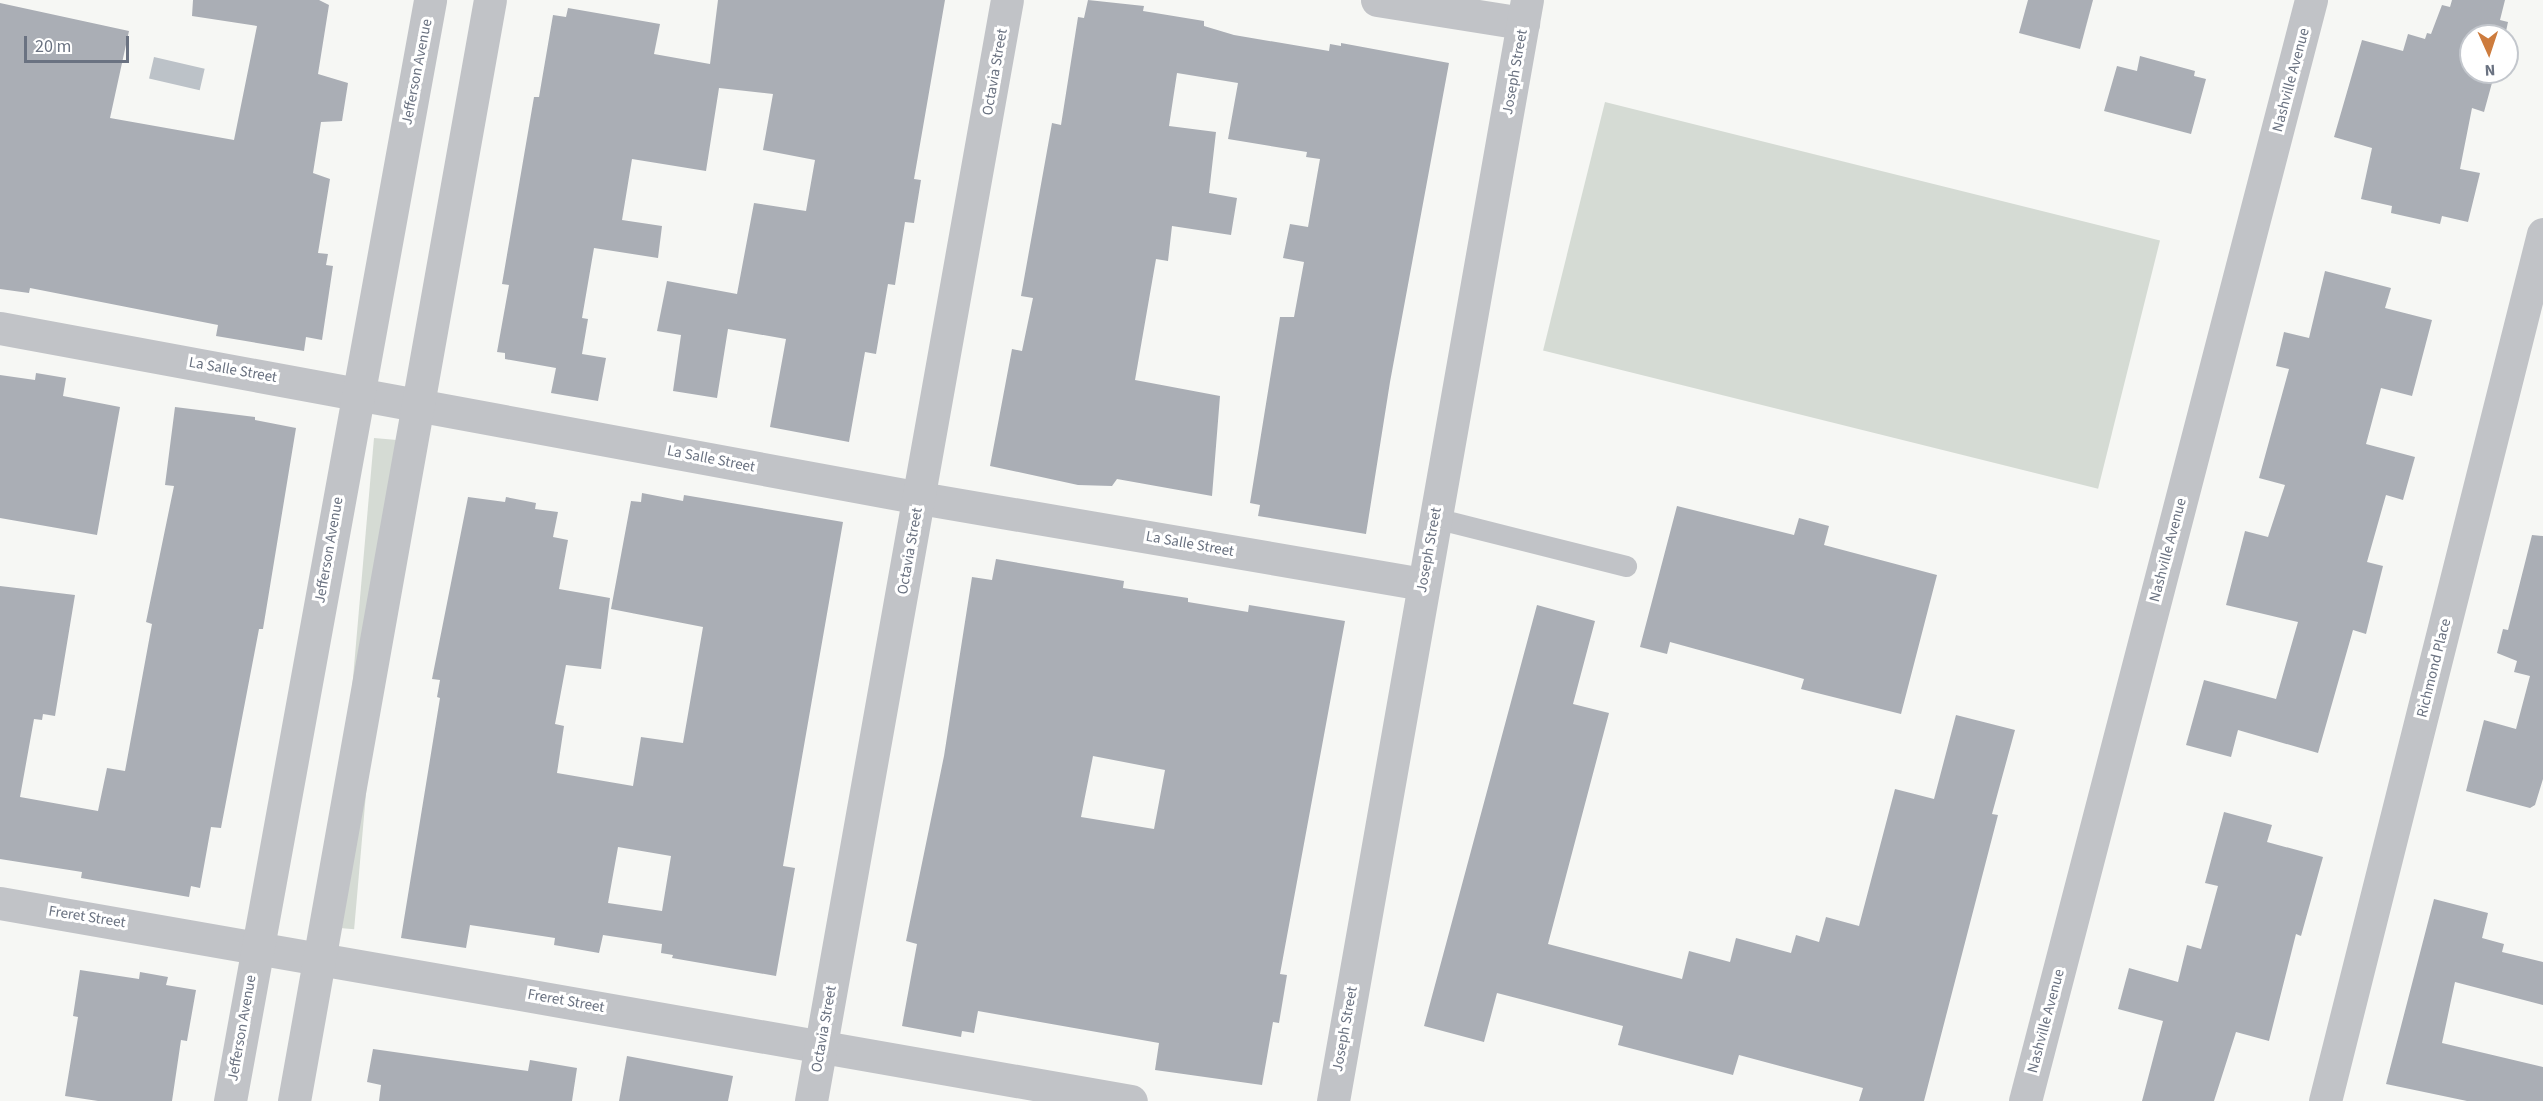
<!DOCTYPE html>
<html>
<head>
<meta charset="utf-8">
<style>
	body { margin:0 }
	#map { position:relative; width:2543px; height:1101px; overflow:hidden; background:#f6f7f4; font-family:"Source Sans 3",sans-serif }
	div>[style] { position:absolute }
	.green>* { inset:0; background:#d5dbd4; transform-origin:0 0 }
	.water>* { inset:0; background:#bcc2c8; transform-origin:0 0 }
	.building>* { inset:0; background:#aaaeb5 }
	.service>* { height:21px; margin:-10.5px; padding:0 10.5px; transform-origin:10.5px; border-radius:10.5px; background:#c1c3c7 }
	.minor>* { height:33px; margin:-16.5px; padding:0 16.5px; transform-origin:16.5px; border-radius:16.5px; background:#c1c3c7 }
	.tertiary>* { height:33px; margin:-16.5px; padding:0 16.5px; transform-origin:16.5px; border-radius:16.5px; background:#c1c3c7 }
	span { translate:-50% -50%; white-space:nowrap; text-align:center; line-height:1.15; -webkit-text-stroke:6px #fff; paint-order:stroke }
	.street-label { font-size:15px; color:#6a7281 }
	.north { position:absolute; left:2459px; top:24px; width:60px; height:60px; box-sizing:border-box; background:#fff; border:2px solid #c3c7cd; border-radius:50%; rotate:177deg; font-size:16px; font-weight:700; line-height:24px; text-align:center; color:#6a7281 }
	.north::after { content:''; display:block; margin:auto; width:21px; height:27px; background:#cd7c3e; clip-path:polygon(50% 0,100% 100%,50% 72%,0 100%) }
	.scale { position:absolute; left:24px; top:36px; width:105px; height:27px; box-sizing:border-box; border:3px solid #6a7281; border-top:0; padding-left:8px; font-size:18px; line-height:21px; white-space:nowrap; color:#6a7281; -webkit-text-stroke:4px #fff; paint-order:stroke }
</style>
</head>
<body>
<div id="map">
	<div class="green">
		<div style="left:1605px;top:102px;width:572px;height:256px;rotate:14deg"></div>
		<div style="left:374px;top:438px;width:23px;height:491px;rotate:5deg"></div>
	</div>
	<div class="water">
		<div style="left:154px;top:57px;width:52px;height:22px;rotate:13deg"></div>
	</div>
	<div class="building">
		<div style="clip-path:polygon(193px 0,319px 0,329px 5px,318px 74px,348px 83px,342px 121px,321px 122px,313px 173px,330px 179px,318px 253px,328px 254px,326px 265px,333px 266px,322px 340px,306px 337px,304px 351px,216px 336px,218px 325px,30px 288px,29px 293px,0 289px,0 3px,129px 31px,110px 118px,234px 140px,257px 26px,192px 16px)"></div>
		<div style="clip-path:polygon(718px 0,945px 0,914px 179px,921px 180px,914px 223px,905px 222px,895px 285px,888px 284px,876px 354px,865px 352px,849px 442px,770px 427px,786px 339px,728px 329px,717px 398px,673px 391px,681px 335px,657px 331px,667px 281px,737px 294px,754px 203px,806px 211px,815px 160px,763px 150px,773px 94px,719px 88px,706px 171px,632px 159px,622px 220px,662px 226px,658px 258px,594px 248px,582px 318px,588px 319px,582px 354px,606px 358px,598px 401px,551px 393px,556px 368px,505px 359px,505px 353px,497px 352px,509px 285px,502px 284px,534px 97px,539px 97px,553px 15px,566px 17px,568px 8px,660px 24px,654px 54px,710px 64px)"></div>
		<div style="clip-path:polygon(1088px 0,1144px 6px,1143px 11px,1204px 21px,1204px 26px,1234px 35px,1329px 51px,1330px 44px,1341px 46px,1341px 43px,1449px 63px,1390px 382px,1366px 534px,1258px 516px,1260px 505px,1250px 503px,1280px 317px,1294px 317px,1304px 262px,1283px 258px,1290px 224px,1308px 227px,1320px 159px,1306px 157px,1307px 152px,1228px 139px,1238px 83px,1177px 73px,1169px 126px,1216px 132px,1209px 193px,1237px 198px,1231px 235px,1172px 226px,1168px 261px,1156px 259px,1135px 380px,1220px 396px,1212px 496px,1117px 479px,1112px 486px,1078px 485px,990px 466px,1012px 349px,1022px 351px,1033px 298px,1021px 296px,1052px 123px,1061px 125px,1078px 17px,1084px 18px)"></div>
		<div style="clip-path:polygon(2028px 0,2093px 0,2080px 49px,2019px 33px)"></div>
		<div style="clip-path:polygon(2452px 0,2505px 0,2500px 20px,2508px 22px,2505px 36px,2471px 36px,2471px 72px,2495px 72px,2484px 112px,2472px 108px,2460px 169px,2480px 173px,2468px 222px,2442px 216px,2440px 224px,2391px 213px,2392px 206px,2361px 199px,2372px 148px,2334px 137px,2362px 40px,2403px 51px,2408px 34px,2425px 39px,2427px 33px,2431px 34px,2442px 5px,2450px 7px)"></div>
		<div style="clip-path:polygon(2140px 56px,2195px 71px,2194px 76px,2206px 79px,2191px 134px,2104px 111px,2117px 66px,2137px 71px)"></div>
		<div style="clip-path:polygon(2325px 271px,2391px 288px,2385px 308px,2432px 320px,2412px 396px,2381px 388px,2366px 444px,2415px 457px,2403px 500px,2386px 495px,2367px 562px,2383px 566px,2366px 634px,2353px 630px,2318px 753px,2238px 730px,2231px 757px,2186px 745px,2204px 680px,2276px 699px,2298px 622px,2226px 605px,2245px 531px,2268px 537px,2285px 485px,2259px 478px,2289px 369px,2276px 366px,2284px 332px,2309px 338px)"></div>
		<div style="clip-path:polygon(36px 373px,66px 378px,63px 396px,120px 407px,97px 535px,0 518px,0 375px,35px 380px)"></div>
		<div style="clip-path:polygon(175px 407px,255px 417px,255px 420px,296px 428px,263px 629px,259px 629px,221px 828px,211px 827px,200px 888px,191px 886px,189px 897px,81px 878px,82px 872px,0 859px,0 586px,75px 595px,55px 716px,43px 714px,42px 720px,34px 719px,20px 797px,98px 811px,107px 768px,125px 771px,152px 624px,146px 622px,174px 486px,165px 485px)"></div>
		<div style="clip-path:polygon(evenodd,642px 493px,683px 501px,684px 495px,843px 522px,783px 866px,795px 868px,776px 976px,672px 958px,673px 955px,661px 953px,662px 944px,603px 935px,599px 953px,554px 945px,555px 938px,470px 925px,466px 948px,401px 938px,440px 698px,437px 697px,440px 680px,432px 679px,468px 497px,505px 502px,506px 497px,536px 503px,535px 509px,558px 512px,553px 537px,568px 540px,559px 589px,610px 598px,601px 669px,566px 665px,555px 724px,564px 726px,557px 773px,633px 786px,641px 737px,683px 743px,703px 627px,611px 609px,631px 501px,641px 502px,642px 493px,618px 847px,671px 856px,662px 911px,608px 903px,618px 847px)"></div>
		<div style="clip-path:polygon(1677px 506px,1794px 535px,1799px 518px,1829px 526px,1824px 545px,1937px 575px,1901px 714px,1801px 689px,1804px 679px,1670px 642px,1667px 654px,1640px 647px)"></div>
		<div style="clip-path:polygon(2532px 535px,2543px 536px,2543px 779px,2535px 805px,2530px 808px,2466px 791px,2484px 720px,2516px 729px,2530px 676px,2514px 672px,2517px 661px,2497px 653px,2503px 629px,2508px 630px)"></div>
		<div style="clip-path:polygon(evenodd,996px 559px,1124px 581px,1123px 588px,1188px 598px,1188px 602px,1248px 612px,1249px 605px,1345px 621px,1280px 974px,1287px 975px,1279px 1023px,1273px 1022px,1262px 1085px,1155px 1070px,1159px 1043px,978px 1011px,974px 1033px,962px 1031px,961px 1037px,902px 1026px,917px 944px,906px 941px,944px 756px,972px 577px,992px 580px,996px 559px,1093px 756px,1165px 770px,1154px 829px,1081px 817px,1093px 756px)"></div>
		<div style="clip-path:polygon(1537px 605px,1595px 621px,1573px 704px,1609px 713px,1548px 944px,1682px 979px,1689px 951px,1730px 962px,1736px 938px,1791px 953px,1796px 935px,1819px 942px,1826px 917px,1859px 926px,1895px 789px,1934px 799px,1956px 715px,2015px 730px,1992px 814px,1998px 815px,1924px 1101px,1859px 1101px,1863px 1088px,1739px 1055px,1733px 1075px,1618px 1045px,1623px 1026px,1497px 993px,1484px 1042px,1424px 1026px)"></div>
		<div style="clip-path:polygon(2224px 812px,2272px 825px,2267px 842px,2323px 857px,2301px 936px,2296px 934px,2269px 1041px,2236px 1032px,2214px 1101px,2142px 1101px,2163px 1021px,2118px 1009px,2129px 968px,2178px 982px,2187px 945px,2201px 949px,2218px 886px,2205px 883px)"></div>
		<div style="clip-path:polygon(2434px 899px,2488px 913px,2482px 938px,2504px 944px,2502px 952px,2543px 962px,2543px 1005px,2455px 982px,2442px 1043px,2543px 1067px,2543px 1101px,2467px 1101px,2386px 1084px)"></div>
		<div style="clip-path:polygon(80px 970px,139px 979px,140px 972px,168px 977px,166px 985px,196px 990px,187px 1041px,181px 1040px,172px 1101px,98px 1101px,65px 1096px,78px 1017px,73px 1016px)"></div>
		<div style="clip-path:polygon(373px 1049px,528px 1071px,530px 1060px,577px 1068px,572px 1101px,379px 1101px,381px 1085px,367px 1082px)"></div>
		<div style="clip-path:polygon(627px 1056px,733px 1076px,728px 1101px,619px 1101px)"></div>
	</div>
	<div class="service">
		<div style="left:1435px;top:518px;width:197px;rotate:14.1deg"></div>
	</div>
	<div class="minor">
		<div style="left:1377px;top:0;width:148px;rotate:9deg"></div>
		<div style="left:0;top:328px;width:936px;rotate:10.47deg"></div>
		<div style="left:920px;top:498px;width:510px;rotate:9.7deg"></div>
		<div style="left:0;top:903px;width:1148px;rotate:9.93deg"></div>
		<div style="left:811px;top:1101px;width:1118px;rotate:-79.91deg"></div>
		<div style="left:1333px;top:1101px;width:1118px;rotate:-80.01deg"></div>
		<div style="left:2025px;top:1101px;width:1138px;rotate:-75.44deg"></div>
		<div style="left:2325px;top:1101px;width:894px;rotate:-75.89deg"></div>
	</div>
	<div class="tertiary">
		<div style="left:230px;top:1101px;width:1119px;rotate:-79.7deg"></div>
		<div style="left:294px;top:1101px;width:1118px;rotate:-79.91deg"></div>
	</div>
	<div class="street-label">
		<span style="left:417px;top:72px;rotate:-79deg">Jefferson Avenue</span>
		<span style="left:995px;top:72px;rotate:-80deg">Octavia Street</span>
		<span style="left:1515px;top:72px;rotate:-80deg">Joseph Street</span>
		<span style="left:2291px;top:80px;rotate:-75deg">Nashville Avenue</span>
		<span style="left:233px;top:370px;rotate:10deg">La Salle Street</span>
		<span style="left:711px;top:459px;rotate:11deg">La Salle Street</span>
		<span style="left:1190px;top:544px;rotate:10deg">La Salle Street</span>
		<span style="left:329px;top:550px;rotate:-80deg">Jefferson Avenue</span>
		<span style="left:1429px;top:550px;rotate:-80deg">Joseph Street</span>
		<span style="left:2168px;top:550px;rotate:-75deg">Nashville Avenue</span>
		<span style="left:910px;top:551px;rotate:-80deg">Octavia Street</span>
		<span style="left:2434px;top:668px;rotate:-76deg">Richmond Place</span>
		<span style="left:87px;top:917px;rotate:9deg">Freret Street</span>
		<span style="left:566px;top:1001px;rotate:10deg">Freret Street</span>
		<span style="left:2046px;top:1021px;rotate:-75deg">Nashville Avenue</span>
		<span style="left:242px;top:1028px;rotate:-80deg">Jefferson Avenue</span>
		<span style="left:824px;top:1029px;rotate:-80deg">Octavia Street</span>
		<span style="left:1345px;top:1029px;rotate:-80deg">Joseph Street</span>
	</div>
	<div class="north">N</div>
	<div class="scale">20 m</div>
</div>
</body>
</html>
